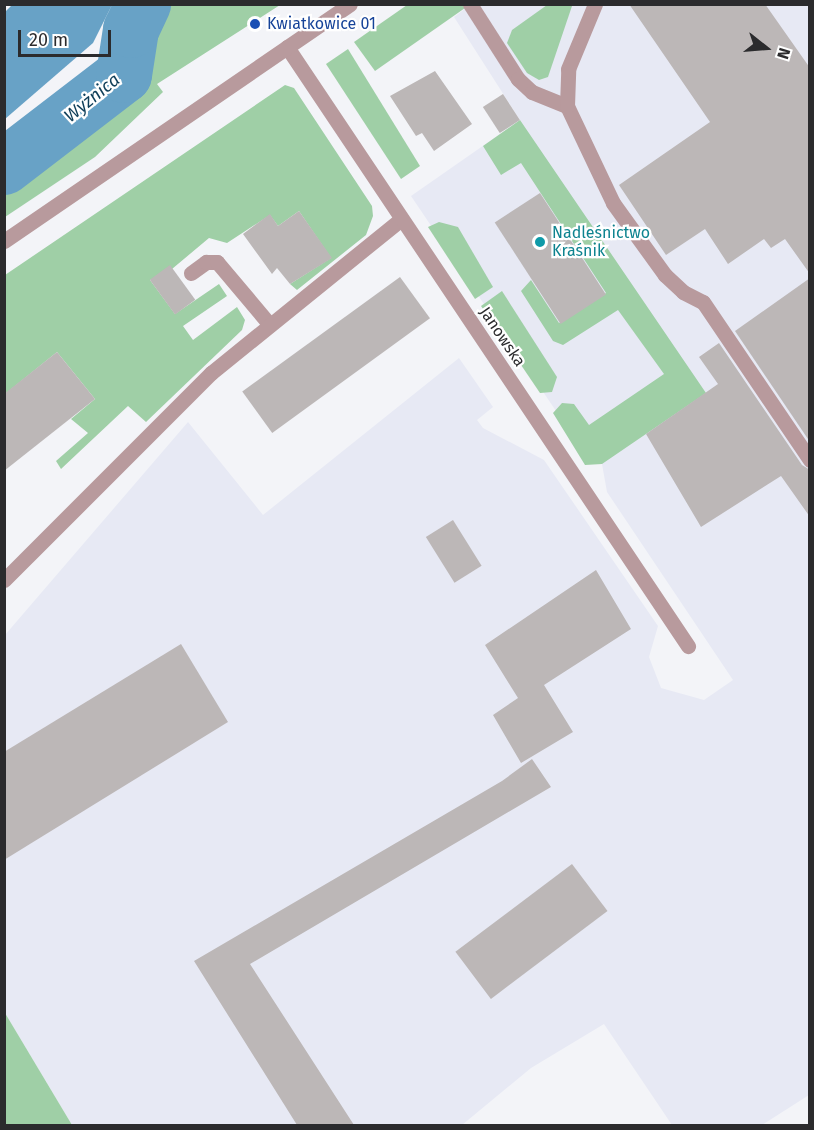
<!DOCTYPE html>
<html>
<head>
<meta charset="utf-8">
<style>
	body { margin:0 }
	#map { position:relative; width:814px; height:1130px; overflow:hidden; background:#f3f4f8; font-family:"Fira Sans",sans-serif }
	div>[style] { position:absolute }
	.built>* { inset:0; background:#e7e9f4 }
	.green>* { inset:0; background:#9fcfa6 }
	.water>* { inset:0; background:#68a2c6 }
	.river>* { height:56px; margin:-28px; padding:0 28px; transform-origin:28px; border-radius:28px; background:#68a2c6 }
	.building>* { inset:0; background:#bcb7b7; transform-origin:0 0 }
	.service>* { height:15px; margin:-7.5px; padding:0 7.5px; transform-origin:7.5px; border-radius:7.5px; background:#b89a9d }
	.minor>* { height:15px; margin:-7.5px; padding:0 7.5px; transform-origin:7.5px; border-radius:7.5px; background:#b89a9d }
	.tertiary>* { height:15px; margin:-7.5px; padding:0 7.5px; transform-origin:7.5px; border-radius:7.5px; background:#b89a9d }
	.dots>* { width:16px; height:16px; translate:-50% -50%; box-sizing:border-box; border:3px solid #fff; border-radius:50% }
	span { translate:-50% -50%; white-space:nowrap; text-align:center; line-height:1.15; -webkit-text-stroke:4.5px #fff; paint-order:stroke }
	.transit-label { font-size:16px; color:#164399 }
	.left { translate:0 -50%; text-align:left }
	.culture-label { font-size:16px; color:#0d838f }
	.street-label { font-size:16px; color:#2b2b2d }
	.water-label { font-size:18px; color:#103f59; font-style:italic }
	.frame { position:absolute; inset:0; border:6px solid #2b2b2d; pointer-events:none }
	.north { position:absolute; left:736px; top:18px; width:60px; height:60px; -webkit-text-stroke:4px #fff; paint-order:stroke; rotate:107deg; font-size:16px; font-weight:700; line-height:24px; text-align:center; color:#2b2b2d }
	.north::after { content:''; display:block; margin:auto; width:21px; height:27px; background:#2b2b2d; clip-path:polygon(50% 0,100% 100%,50% 72%,0 100%) }
	.scale { position:absolute; left:18px; top:30px; width:93px; height:27px; box-sizing:border-box; border:3px solid #2b2b2d; border-top:0; padding-left:8px; font-size:18px; line-height:21px; white-space:nowrap; color:#2b2b2d; -webkit-text-stroke:4px #fff; paint-order:stroke }
</style>
</head>
<body>
<div id="map">
	<div class="built">
		<div style="clip-path:polygon(470px 5px,809px 5px,809px 1095px,762px 1125px,672px 1125px,604px 1024px,531px 1068px,462px 1125px,72px 1125px,5px 1013px,5px 635px,188px 422px,263px 515px,459px 358px,493px 407px,477px 420px,483px 428px,544px 460px,658px 626px,649px 657px,661px 688px,704px 700px,733px 680px,607px 492px,602px 464px,572px 416px,556px 411px,411px 196px,520px 120px,454px 17px)"></div>
	</div>
	<div class="green">
		<div style="clip-path:polygon(147px 5px,280px 5px,157px 84px,163px 92px,95px 157px,5px 217px,5px 173px,128px 75px,134px 31px)"></div>
		<div style="clip-path:polygon(407px 5px,463px 5px,465px 8px,375px 71px,354px 42px)"></div>
		<div style="clip-path:polygon(547px 5px,572px 6px,548px 77px,539px 80px,527px 73px,507px 43px,512px 30px)"></div>
		<div style="clip-path:polygon(129px 8px,118px 69px,5px 159px,5px 147px,95px 79px)"></div>
		<div style="clip-path:polygon(348px 49px,420px 166px,401px 179px,326px 64px)"></div>
		<div style="clip-path:polygon(285px 85px,294px 88px,372px 206px,373px 216px,366px 235px,297px 290px,290px 284px,331px 258px,299px 211px,278px 226px,270px 215px,227px 243px,209px 238px,172px 269px,150px 280px,175px 314px,219px 284px,227px 296px,183px 326px,193px 340px,237px 307px,245px 320px,242px 330px,146px 422px,128px 406px,61px 469px,56px 461px,88px 433px,71px 419px,95px 399px,57px 352px,5px 394px,5px 275px)"></div>
		<div style="clip-path:polygon(520px 120px,706px 393px,602px 464px,585px 465px,553px 413px,562px 403px,574px 404px,589px 425px,664px 374px,618px 310px,563px 345px,553px 341px,521px 291px,531px 280px,559px 323px,606px 293px,521px 163px,501px 175px,483px 146px)"></div>
		<div style="clip-path:polygon(439px 222px,458px 227px,493px 287px,475px 299px,428px 227px)"></div>
		<div style="clip-path:polygon(502px 291px,557px 377px,552px 392px,540px 393px,481px 306px)"></div>
		<div style="clip-path:polygon(5px 1013px,72px 1125px,5px 1125px)"></div>
	</div>
	<div class="water">
		<div style="clip-path:polygon(13px 4px,112px 5px,93px 43px,5px 119px,5px 12px)"></div>
	</div>
	<div class="river">
		<div style="left:4px;top:167px;width:151px;rotate:-37.5deg"></div>
		<div style="left:124px;top:75px;width:46px;rotate:-81.2deg"></div>
		<div style="left:131px;top:30px;width:29px;rotate:-65deg"></div>
	</div>
	<div class="building">
		<div style="clip-path:polygon(629px 4px,765px 4px,810px 68px,810px 274px,785px 239px,771px 248px,764px 239px,728px 264px,705px 229px,666px 255px,619px 185px,710px 122px)"></div>
		<div style="clip-path:polygon(435px 71px,472px 124px,434px 151px,422px 133px,416px 136px,390px 96px)"></div>
		<div style="left:503px;top:94px;width:31px;height:24px;rotate:57deg"></div>
		<div style="left:540px;top:193px;width:121px;height:54px;rotate:57deg"></div>
		<div style="clip-path:polygon(299px 211px,332px 258px,290px 284px,277px 268px,272px 274px,243px 234px,270px 214px,278px 226px)"></div>
		<div style="left:170px;top:265px;width:43px;height:25px;rotate:54deg"></div>
		<div style="left:400px;top:277px;width:51px;height:195px;rotate:54deg"></div>
		<div style="clip-path:polygon(810px 278px,810px 442px,735px 331px)"></div>
		<div style="clip-path:polygon(719px 343px,802px 465px,810px 470px,810px 517px,781px 476px,701px 527px,646px 434px,718px 384px,699px 357px)"></div>
		<div style="clip-path:polygon(57px 352px,95px 399px,4px 471px,4px 394px)"></div>
		<div style="left:453px;top:520px;width:54px;height:32px;rotate:58deg"></div>
		<div style="clip-path:polygon(596px 570px,631px 629px,544px 685px,573px 732px,521px 763px,493px 715px,518px 698px,485px 645px)"></div>
		<div style="clip-path:polygon(181px 644px,228px 722px,4px 860px,4px 752px)"></div>
		<div style="clip-path:polygon(532px 759px,551px 787px,250px 964px,354px 1125px,297px 1125px,194px 961px,502px 781px)"></div>
		<div style="left:572px;top:864px;width:59px;height:146px;rotate:53deg"></div>
	</div>
	<div class="service">
		<div style="left:470px;top:4px;width:89px;rotate:57.4deg"></div>
		<div style="left:518px;top:79px;width:19px;rotate:43deg"></div>
		<div style="left:532px;top:92px;width:38px;rotate:22deg"></div>
		<div style="left:567px;top:106px;width:107px;rotate:64.6deg"></div>
		<div style="left:613px;top:203px;width:89px;rotate:54.2deg"></div>
		<div style="left:665px;top:275px;width:25px;rotate:43deg"></div>
		<div style="left:683px;top:292px;width:22px;rotate:27deg"></div>
		<div style="left:703px;top:302px;width:191px;rotate:55.9deg"></div>
		<div style="left:567px;top:106px;width:37px;rotate:-88deg"></div>
		<div style="left:568px;top:69px;width:70px;rotate:-67.4deg"></div>
		<div style="left:191px;top:273px;width:19px;rotate:-36deg"></div>
		<div style="left:206px;top:262px;width:11px"></div>
		<div style="left:217px;top:262px;width:82px;rotate:49.9deg"></div>
		<div style="left:4px;top:580px;width:293px;rotate:-45deg"></div>
		<div style="left:211px;top:373px;width:245px;rotate:-39deg"></div>
	</div>
	<div class="minor">
		<div style="left:287px;top:47px;width:721px;rotate:56.2deg"></div>
	</div>
	<div class="tertiary">
		<div style="left:4px;top:241px;width:419px;rotate:-34.4deg"></div>
	</div>
	<div class="dots">
		<div style="left:255px;top:24px;background:#1a4fb4"></div>
		<div style="left:540px;top:242px;background:#0f9aa8"></div>
	</div>
	<div class="transit-label">
		<span class="left" style="left:267px;top:24px">Kwiatkowice 01</span>
	</div>
	<div class="culture-label">
		<span class="left" style="left:552px;top:242px">Nadleśnictwo<br>Kraśnik</span>
	</div>
	<div class="street-label">
		<span style="left:502px;top:337px;rotate:56deg">Janowska</span>
	</div>
	<div class="water-label">
		<span style="left:92px;top:98px;rotate:-39deg">Wyżnica</span>
	</div>
	<div class="frame"></div>
	<div class="north">N</div>
	<div class="scale">20 m</div>
</div>
</body>
</html>
